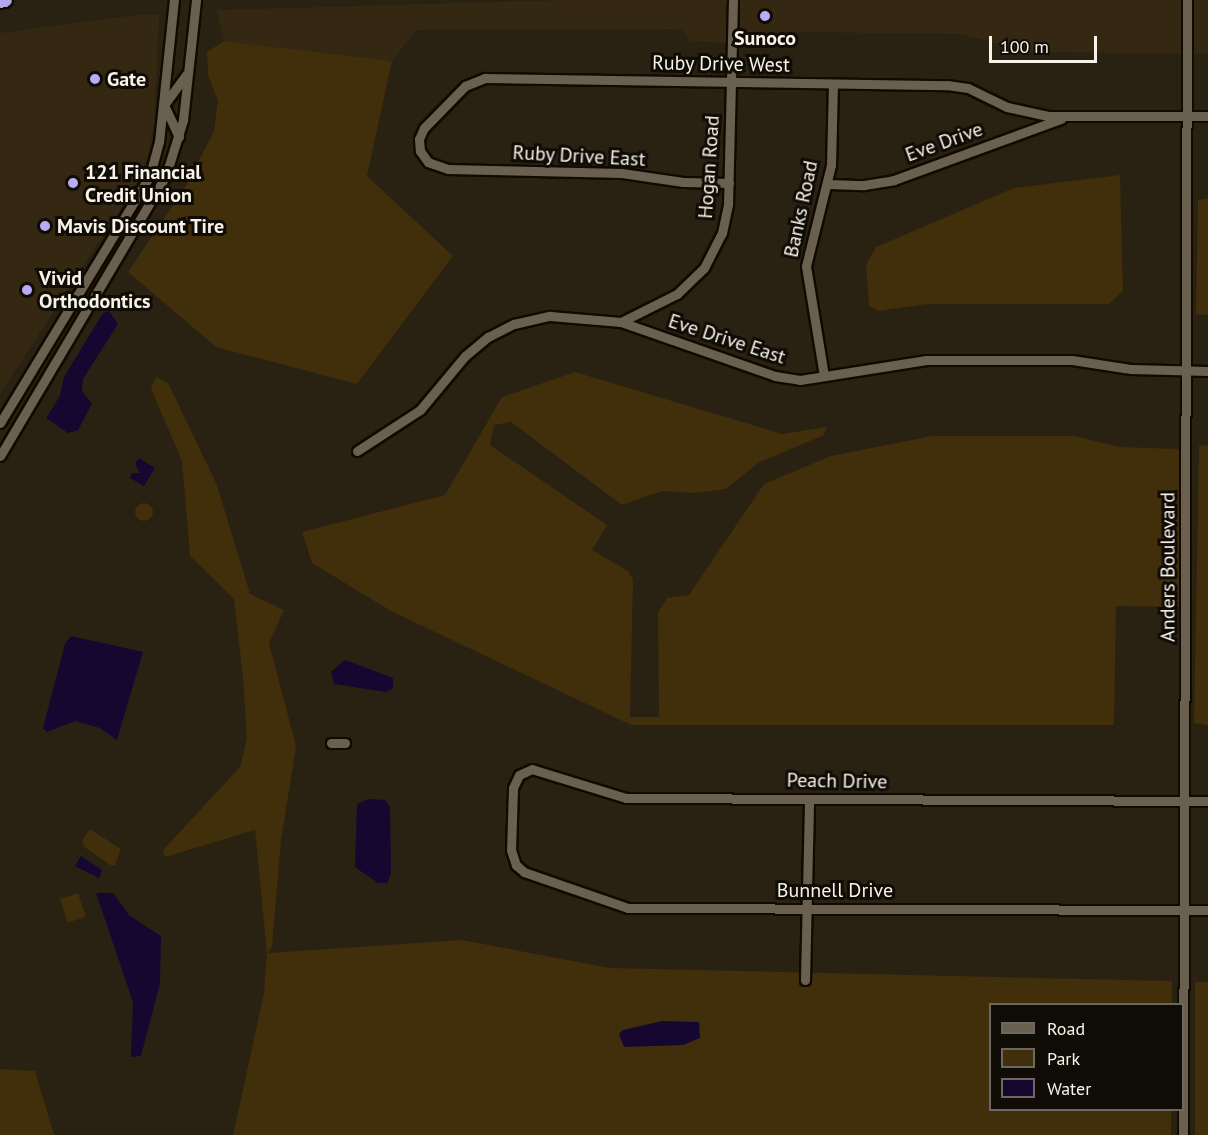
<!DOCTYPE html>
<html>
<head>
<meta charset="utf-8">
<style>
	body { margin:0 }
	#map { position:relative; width:1208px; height:1135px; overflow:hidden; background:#292112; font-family:"PT Sans",sans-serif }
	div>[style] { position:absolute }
	.built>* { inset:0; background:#342813 }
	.green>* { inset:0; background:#412e0b; transform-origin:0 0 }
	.round { border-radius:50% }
	.water>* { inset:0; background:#150730 }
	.roads { filter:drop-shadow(2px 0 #120a01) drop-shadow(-2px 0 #120a01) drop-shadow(0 2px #120a01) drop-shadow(0 -2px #120a01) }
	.minor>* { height:9px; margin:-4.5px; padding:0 4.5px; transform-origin:4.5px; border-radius:4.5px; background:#6a6050 }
	.highway>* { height:14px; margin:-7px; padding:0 7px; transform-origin:7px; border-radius:7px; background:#b4a6ee }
	.dots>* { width:16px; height:16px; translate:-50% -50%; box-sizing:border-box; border:3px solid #0f0b05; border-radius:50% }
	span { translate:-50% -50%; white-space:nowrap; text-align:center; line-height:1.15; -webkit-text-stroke:6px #0f0b05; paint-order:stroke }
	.poi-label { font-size:20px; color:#f8f2e9; font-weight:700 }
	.left { translate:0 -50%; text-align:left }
	.street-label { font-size:20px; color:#f8f2e9 }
	.legend { position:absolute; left:989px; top:1003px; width:195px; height:108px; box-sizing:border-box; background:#0f0b05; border:2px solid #6c6760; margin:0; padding:8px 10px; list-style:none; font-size:18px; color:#f8f2e9 }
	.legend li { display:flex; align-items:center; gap:12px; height:30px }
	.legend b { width:30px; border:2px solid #6c6760 }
	.scale { position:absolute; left:989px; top:36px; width:108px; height:27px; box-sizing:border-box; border:3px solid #f8f2e9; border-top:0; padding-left:8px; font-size:18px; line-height:21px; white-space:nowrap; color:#f8f2e9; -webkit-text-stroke:4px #0f0b05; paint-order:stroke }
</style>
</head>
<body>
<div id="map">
	<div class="built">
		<div style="clip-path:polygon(566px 0,1208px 0,1208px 54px,1029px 52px,961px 34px,789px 32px,774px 46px,691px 41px,681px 29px,416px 30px,392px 61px,224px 41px,217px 10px)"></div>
		<div style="clip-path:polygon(136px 15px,159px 15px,154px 125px,149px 153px,133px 190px,0 394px,0 33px)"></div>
	</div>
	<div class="green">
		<div style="clip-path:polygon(224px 41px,392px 61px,367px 176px,453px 256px,357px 384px,216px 347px,128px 272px,186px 186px,214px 131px,218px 101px,208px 75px,207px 52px)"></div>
		<div style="clip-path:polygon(1120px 175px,1123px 291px,1109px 304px,927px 304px,878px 311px,869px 306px,866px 265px,876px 247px,1014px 188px)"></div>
		<div style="clip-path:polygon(1208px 198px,1208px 315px,1196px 314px,1198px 200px)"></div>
		<div style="clip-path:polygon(575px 372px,782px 434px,827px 427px,824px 435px,758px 463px,726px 489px,695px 493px,662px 491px,622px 505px,511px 422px,494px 425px,490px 445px,607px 525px,592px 550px,628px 571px,633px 579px,630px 717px,659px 717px,658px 613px,667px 598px,689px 595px,764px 484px,831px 456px,932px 436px,1074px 436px,1120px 447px,1181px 449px,1182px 607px,1116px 606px,1114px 725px,631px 725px,391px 611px,312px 563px,302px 532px,445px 495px,502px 397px)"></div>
		<div style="clip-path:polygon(156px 377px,168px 383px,217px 485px,250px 594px,284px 610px,269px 643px,296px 746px,281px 841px,272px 946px,268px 953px,462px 940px,610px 968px,1172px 981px,1172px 1004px,990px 1004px,990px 1110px,1171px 1110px,1171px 1135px,233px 1135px,264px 993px,267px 953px,255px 830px,165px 857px,163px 850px,240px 767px,247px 739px,243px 677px,234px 599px,190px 556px,182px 461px,151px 389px)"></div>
		<div style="clip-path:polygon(1208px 445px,1208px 725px,1194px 723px,1199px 446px)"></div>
		<div class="round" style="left:135px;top:503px;width:18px;height:18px"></div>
		<div style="clip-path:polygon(90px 829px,121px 849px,115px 865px,110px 865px,84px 847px,82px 841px)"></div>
		<div style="left:78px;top:893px;width:25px;height:19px;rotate:72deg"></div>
		<div style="left:1195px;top:982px;width:13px;height:153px"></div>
		<div style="clip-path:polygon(0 1069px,35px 1071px,54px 1135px,0 1135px)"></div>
	</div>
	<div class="water">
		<div style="clip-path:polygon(109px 311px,118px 324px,83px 379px,82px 391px,92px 404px,78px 430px,68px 433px,46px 418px,60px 396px,64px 377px,103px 313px)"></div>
		<div style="clip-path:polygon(139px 458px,155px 468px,144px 486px,130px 478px,132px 473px,140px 473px,135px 464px)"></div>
		<div style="clip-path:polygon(71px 636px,143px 652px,117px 740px,100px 728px,75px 721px,47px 732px,43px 728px,65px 644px)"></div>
		<div style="clip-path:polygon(345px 660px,393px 678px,393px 688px,386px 692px,334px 684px,331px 672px)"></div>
		<div style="clip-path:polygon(369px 799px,385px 800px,390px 807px,391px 873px,387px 883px,378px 883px,355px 867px,357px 804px)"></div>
		<div style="clip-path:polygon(81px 856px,102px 870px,99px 878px,75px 866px)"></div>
		<div style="clip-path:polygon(96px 893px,113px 893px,130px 916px,161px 936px,160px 983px,141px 1056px,131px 1057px,133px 1002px)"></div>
		<div style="clip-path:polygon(662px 1021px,699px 1022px,700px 1038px,683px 1045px,624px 1047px,619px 1034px,623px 1030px)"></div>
	</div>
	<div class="roads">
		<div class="minor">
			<div style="left:179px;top:137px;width:35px;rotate:-115deg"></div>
			<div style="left:164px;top:105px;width:37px;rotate:-54deg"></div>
			<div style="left:729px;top:183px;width:46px;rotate:-178.8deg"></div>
			<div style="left:683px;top:182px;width:62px;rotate:-171.6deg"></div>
			<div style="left:622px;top:173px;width:174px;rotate:-178.7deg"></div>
			<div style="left:448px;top:169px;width:21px;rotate:-161deg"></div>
			<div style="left:428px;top:162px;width:14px;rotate:-126deg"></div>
			<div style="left:420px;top:151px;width:12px;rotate:-95deg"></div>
			<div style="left:419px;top:139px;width:12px;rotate:-66deg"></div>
			<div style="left:424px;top:128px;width:59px;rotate:-45.7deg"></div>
			<div style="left:465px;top:86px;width:22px;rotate:-22deg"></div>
			<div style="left:485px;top:78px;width:462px;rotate:0.9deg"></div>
			<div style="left:947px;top:85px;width:21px;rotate:8deg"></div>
			<div style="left:968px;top:88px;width:43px;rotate:26deg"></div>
			<div style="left:1007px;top:107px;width:42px;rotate:12.4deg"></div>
			<div style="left:1048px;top:116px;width:160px"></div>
			<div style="left:828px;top:184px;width:36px;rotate:2deg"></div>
			<div style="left:864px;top:185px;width:30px;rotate:-9deg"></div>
			<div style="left:894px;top:180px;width:178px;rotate:-20.1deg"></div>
			<div style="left:621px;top:322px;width:63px;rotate:-26.6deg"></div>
			<div style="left:677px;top:294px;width:37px;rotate:-44deg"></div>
			<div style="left:704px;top:268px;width:39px;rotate:-63deg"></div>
			<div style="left:722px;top:233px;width:30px;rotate:-78deg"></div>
			<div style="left:728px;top:204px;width:204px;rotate:-88.6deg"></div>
			<div style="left:824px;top:376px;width:111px;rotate:-99.3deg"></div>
			<div style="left:806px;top:266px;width:104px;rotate:-76.1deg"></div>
			<div style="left:831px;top:165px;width:81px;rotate:-88.6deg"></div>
			<div style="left:0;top:423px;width:290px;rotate:-58.8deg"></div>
			<div style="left:150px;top:175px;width:34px;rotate:-75deg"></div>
			<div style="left:159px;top:142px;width:143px;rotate:-84deg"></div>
			<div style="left:357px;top:451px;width:75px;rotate:-33.1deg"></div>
			<div style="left:420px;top:410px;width:70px;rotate:-50.2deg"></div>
			<div style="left:465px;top:356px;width:30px;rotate:-40deg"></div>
			<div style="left:488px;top:337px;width:29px;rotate:-27deg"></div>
			<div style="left:514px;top:324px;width:37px;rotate:-13deg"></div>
			<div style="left:550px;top:316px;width:71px;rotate:4.8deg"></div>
			<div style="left:621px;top:322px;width:163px;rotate:19.3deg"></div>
			<div style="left:775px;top:376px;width:25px;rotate:9deg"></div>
			<div style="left:800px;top:380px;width:128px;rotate:-9deg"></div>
			<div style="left:926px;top:360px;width:146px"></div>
			<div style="left:1072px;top:360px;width:60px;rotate:8.7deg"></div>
			<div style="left:1131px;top:369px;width:77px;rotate:1.5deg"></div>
			<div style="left:0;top:456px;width:326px;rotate:-59.4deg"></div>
			<div style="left:166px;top:175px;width:58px;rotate:-72.8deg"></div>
			<div style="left:183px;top:120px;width:121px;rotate:-83.8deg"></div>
			<div style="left:331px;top:743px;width:14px"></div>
			<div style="left:1208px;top:801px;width:582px;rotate:-179.7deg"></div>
			<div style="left:626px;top:798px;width:98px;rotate:-162.9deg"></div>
			<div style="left:532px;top:769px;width:14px;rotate:155deg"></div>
			<div style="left:519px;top:775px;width:14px;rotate:115deg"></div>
			<div style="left:513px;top:788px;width:62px;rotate:91.8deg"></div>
			<div style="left:511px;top:850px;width:16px;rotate:72deg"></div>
			<div style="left:516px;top:865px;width:11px;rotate:41deg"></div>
			<div style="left:524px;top:872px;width:110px;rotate:19.1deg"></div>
			<div style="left:628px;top:908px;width:580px;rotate:0.2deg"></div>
			<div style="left:805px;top:980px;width:181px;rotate:-88.7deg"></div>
			<div style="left:1183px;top:1135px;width:1135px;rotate:-89.8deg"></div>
		</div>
		<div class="highway">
			<div style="left:0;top:1px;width:5px;rotate:-11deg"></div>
		</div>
	</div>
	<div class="dots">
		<div style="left:765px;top:16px;background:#baaaf7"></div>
		<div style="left:95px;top:79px;background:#baaaf7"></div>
		<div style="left:73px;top:183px;background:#baaaf7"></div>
		<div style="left:45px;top:226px;background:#baaaf7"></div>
		<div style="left:27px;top:290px;background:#baaaf7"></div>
	</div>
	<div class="poi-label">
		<span style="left:765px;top:38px">Sunoco</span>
		<span class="left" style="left:107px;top:79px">Gate</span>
		<span class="left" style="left:85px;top:184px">121 Financial<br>Credit Union</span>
		<span class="left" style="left:57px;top:226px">Mavis Discount Tire</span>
		<span class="left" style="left:39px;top:290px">Vivid<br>Orthodontics</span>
	</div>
	<div class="street-label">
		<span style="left:721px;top:64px;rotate:1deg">Ruby Drive West</span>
		<span style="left:944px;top:142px;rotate:-20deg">Eve Drive</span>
		<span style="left:579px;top:156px;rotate:3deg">Ruby Drive East</span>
		<span style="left:709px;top:167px;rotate:-86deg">Hogan Road</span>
		<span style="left:801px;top:209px;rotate:-78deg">Banks Road</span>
		<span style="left:727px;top:339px;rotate:18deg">Eve Drive East</span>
		<span style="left:1168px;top:567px;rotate:-90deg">Anders Boulevard</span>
		<span style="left:837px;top:781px;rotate:1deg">Peach Drive</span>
		<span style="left:835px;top:890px">Bunnell Drive</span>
	</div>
	<ul class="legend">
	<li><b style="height:8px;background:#6a6050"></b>Road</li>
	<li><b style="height:16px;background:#412e0b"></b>Park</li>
	<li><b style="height:16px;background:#150730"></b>Water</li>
	</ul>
	<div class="scale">100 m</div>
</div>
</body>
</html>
